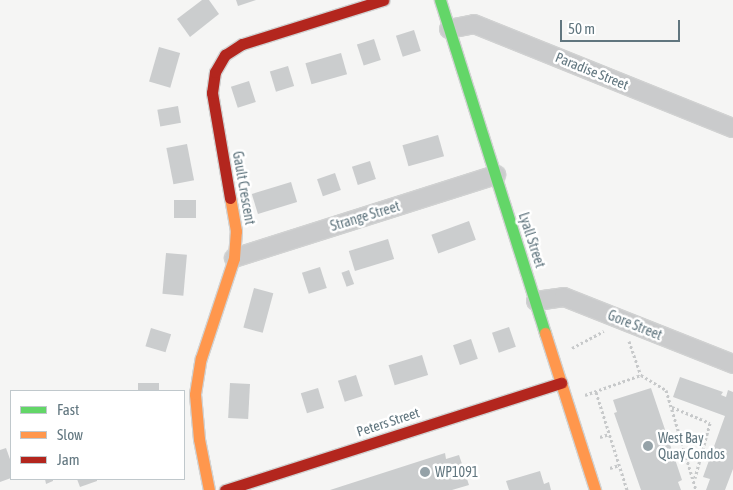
<!DOCTYPE html>
<html>
<head>
<meta charset="utf-8">
<style>
	body { margin:0 }
	#map { position:relative; width:733px; height:490px; overflow:hidden; background:#f5f5f4; font-family:"Asap Condensed",sans-serif }
	div>[style] { position:absolute }
	.building>* { inset:0; background:#cbcdce; transform-origin:0 0 }
	.path>* { height:3px; margin-top:-1.5px; transform-origin:0; background:repeating-linear-gradient(90deg,#c7c9ca 0 2.5px,transparent 0 5px) }
	.roads { filter:drop-shadow(1px 0 #d1d2d2) drop-shadow(-1px 0 #d1d2d2) drop-shadow(0 1px #d1d2d2) drop-shadow(0 -1px #d1d2d2) }
	.street>* { height:18px; margin:-9px; padding:0 9px; transform-origin:9px; border-radius:9px; background:#cacbcc }
	.fast>* { height:11px; margin:-5.5px; padding:0 5.5px; transform-origin:5.5px; border-radius:5.5px; background:#63d668 }
	.slow>* { height:11px; margin:-5.5px; padding:0 5.5px; transform-origin:5.5px; border-radius:5.5px; background:#ff974d }
	.jam>* { height:11px; margin:-5.5px; padding:0 5.5px; transform-origin:5.5px; border-radius:5.5px; background:#b3261e }
	.dots>* { width:14px; height:14px; translate:-50% -50%; box-sizing:border-box; border:2px solid #fff; border-radius:50% }
	span { translate:-50% -50%; white-space:nowrap; text-align:center; line-height:1.15; -webkit-text-stroke:5px #fff; paint-order:stroke }
	.street-label { font-size:14px; color:#61767f }
	.poi-label { font-size:14px; color:#61767f }
	.left { translate:0 -50%; text-align:left }
	.legend { position:absolute; left:10px; top:390px; width:175px; height:90px; box-sizing:border-box; background:#fff; border:1px solid #c0c8cc; margin:0; padding:6px 9px; list-style:none; font-size:15px; color:#61767f }
	.legend li { display:flex; align-items:center; gap:10px; height:25px }
	.legend b { width:25px; border:1px solid #c0c8cc }
	.scale { position:absolute; left:560px; top:20px; width:120px; height:22px; box-sizing:border-box; border:2px solid #61767f; border-top:0; padding-left:6px; font-size:15px; line-height:18px; white-space:nowrap; color:#61767f; -webkit-text-stroke:4px #fff; paint-order:stroke }
</style>
</head>
<body>
<div id="map">
	<div class="building">
		<div style="clip-path:polygon(202px 0,209px 0,219px 14px,190px 37px,177px 19px)"></div>
		<div style="clip-path:polygon(236px 0,256px 0,238px 6px)"></div>
		<div style="left:414px;top:30px;width:22px;height:19px;rotate:72deg"></div>
		<div style="left:374px;top:39px;width:22px;height:18px;rotate:72deg"></div>
		<div style="left:159px;top:47px;width:22px;height:36px;rotate:16deg"></div>
		<div style="left:341px;top:53px;width:22px;height:37px;rotate:74deg"></div>
		<div style="left:288px;top:66px;width:21px;height:19px;rotate:73deg"></div>
		<div style="left:249px;top:81px;width:22px;height:19px;rotate:72deg"></div>
		<div style="left:178px;top:106px;width:17px;height:21px;rotate:80deg"></div>
		<div style="left:438px;top:135px;width:22px;height:37px;rotate:74deg"></div>
		<div style="left:187px;top:144px;width:37px;height:21px;rotate:79deg"></div>
		<div style="left:370px;top:161px;width:19px;height:19px;rotate:72deg"></div>
		<div style="left:335px;top:173px;width:18px;height:19px;rotate:71deg"></div>
		<div style="left:291px;top:182px;width:21px;height:41px;rotate:73deg"></div>
		<div style="left:196px;top:200px;width:18px;height:22px;rotate:90deg"></div>
		<div style="left:469px;top:221px;width:20px;height:40px;rotate:70deg"></div>
		<div style="left:388px;top:239px;width:21px;height:41px;rotate:73deg"></div>
		<div style="left:166px;top:253px;width:21px;height:41px;rotate:5deg"></div>
		<div style="left:320px;top:267px;width:22px;height:19px;rotate:72deg"></div>
		<div style="left:349px;top:270px;width:15px;height:8px;rotate:70deg"></div>
		<div style="left:254px;top:288px;width:20px;height:41px;rotate:15deg"></div>
		<div style="left:509px;top:327px;width:21px;height:18px;rotate:71deg"></div>
		<div style="left:151px;top:328px;width:21px;height:19px;rotate:17deg"></div>
		<div style="left:471px;top:339px;width:21px;height:19px;rotate:71deg"></div>
		<div style="left:422px;top:355px;width:21px;height:35px;rotate:73deg"></div>
		<div style="left:356px;top:375px;width:22px;height:19px;rotate:72deg"></div>
		<div style="clip-path:polygon(680px 377px,723px 392px,721px 395px,726px 397px,728px 390px,733px 392px,733px 469px,725px 490px,706px 490px,710px 479px,703px 477px,725px 416px,673px 397px)"></div>
		<div style="left:138px;top:383px;width:21px;height:8px"></div>
		<div style="left:230px;top:383px;width:20px;height:35px;rotate:3deg"></div>
		<div style="left:318px;top:388px;width:21px;height:18px;rotate:73deg"></div>
		<div style="clip-path:polygon(651px 388px,682px 480px,678px 482px,681px 490px,641px 490px,614px 413px,617px 412px,613px 400px)"></div>
		<div style="clip-path:polygon(6px 448px,11px 462px,11px 478px,0 482px,0 450px)"></div>
		<div style="clip-path:polygon(445px 453px,446px 459px,459px 455px,469px 485px,452px 490px,330px 490px)"></div>
		<div style="clip-path:polygon(540px 471px,544px 484px,549px 482px,551px 490px,509px 490px,506px 481px)"></div>
		<div style="clip-path:polygon(45px 479px,53px 479px,53px 481px,46px 484px)"></div>
		<div style="clip-path:polygon(77px 479px,97px 479px,97px 481px,80px 487px)"></div>
	</div>
	<div class="path">
		<div style="left:629px;top:341px;width:36px;rotate:71deg"></div>
		<div style="left:641px;top:375px;width:29px;rotate:31deg"></div>
		<div style="left:666px;top:390px;width:104px;rotate:73.3deg"></div>
		<div style="left:572px;top:348px;width:36px;rotate:-28deg"></div>
		<div style="left:596px;top:392px;width:103px;rotate:72.4deg"></div>
		<div style="left:585px;top:395px;width:59px;rotate:-19.7deg"></div>
		<div style="left:672px;top:407px;width:41px;rotate:22.8deg"></div>
		<div style="left:710px;top:423px;width:57px;rotate:105.3deg"></div>
		<div style="left:600px;top:437px;width:9px;rotate:-18deg"></div>
		<div style="left:610px;top:468px;width:9px;rotate:-18deg"></div>
	</div>
	<div class="roads">
		<div class="street">
			<div style="left:449px;top:29px;width:25px;rotate:-11deg"></div>
			<div style="left:474px;top:24px;width:279px;rotate:21.9deg"></div>
			<div style="left:234px;top:258px;width:275px;rotate:-17.6deg"></div>
			<div style="left:536px;top:301px;width:28px;rotate:-8deg"></div>
			<div style="left:564px;top:297px;width:182px;rotate:21.6deg"></div>
		</div>
		<div class="fast">
			<div style="left:440px;top:0;width:349px;rotate:72.5deg"></div>
		</div>
		<div class="slow">
			<div style="left:545px;top:333px;width:165px;rotate:72.3deg"></div>
			<div style="left:209px;top:490px;width:52px;rotate:-101.1deg"></div>
			<div style="left:199px;top:439px;width:45px;rotate:-95.1deg"></div>
			<div style="left:195px;top:394px;width:36px;rotate:-81deg"></div>
			<div style="left:201px;top:358px;width:105px;rotate:-71.7deg"></div>
			<div style="left:234px;top:258px;width:27px;rotate:-86deg"></div>
			<div style="left:236px;top:231px;width:34px;rotate:-100deg"></div>
		</div>
		<div class="jam">
			<div style="left:230px;top:198px;width:107px;rotate:-99.7deg"></div>
			<div style="left:212px;top:93px;width:21px;rotate:-82deg"></div>
			<div style="left:215px;top:72px;width:20px;rotate:-60deg"></div>
			<div style="left:225px;top:55px;width:20px;rotate:-33deg"></div>
			<div style="left:242px;top:44px;width:148px;rotate:-17.3deg"></div>
			<div style="left:225px;top:490px;width:353px;rotate:-17.7deg"></div>
		</div>
	</div>
	<div class="dots">
		<div style="left:648px;top:446px;background:#95a2a8"></div>
		<div style="left:425px;top:472px;background:#95a2a8"></div>
	</div>
	<div class="street-label">
		<span style="left:592px;top:71px;rotate:22deg">Paradise Street</span>
		<span style="left:244px;top:188px;rotate:80deg">Gault Crescent</span>
		<span style="left:365px;top:216px;rotate:-17deg">Strange Street</span>
		<span style="left:532px;top:240px;rotate:72deg">Lyall Street</span>
		<span style="left:635px;top:325px;rotate:22deg">Gore Street</span>
		<span style="left:388px;top:422px;rotate:-18deg">Peters Street</span>
	</div>
	<div class="poi-label">
		<span class="left" style="left:658px;top:446px">West Bay<br>Quay Condos</span>
		<span class="left" style="left:435px;top:472px">WP1091</span>
	</div>
	<ul class="legend">
	<li><b style="height:6px;background:#63d668"></b>Fast</li>
	<li><b style="height:6px;background:#ff974d"></b>Slow</li>
	<li><b style="height:6px;background:#b3261e"></b>Jam</li>
	</ul>
	<div class="scale">50 m</div>
</div>
</body>
</html>
